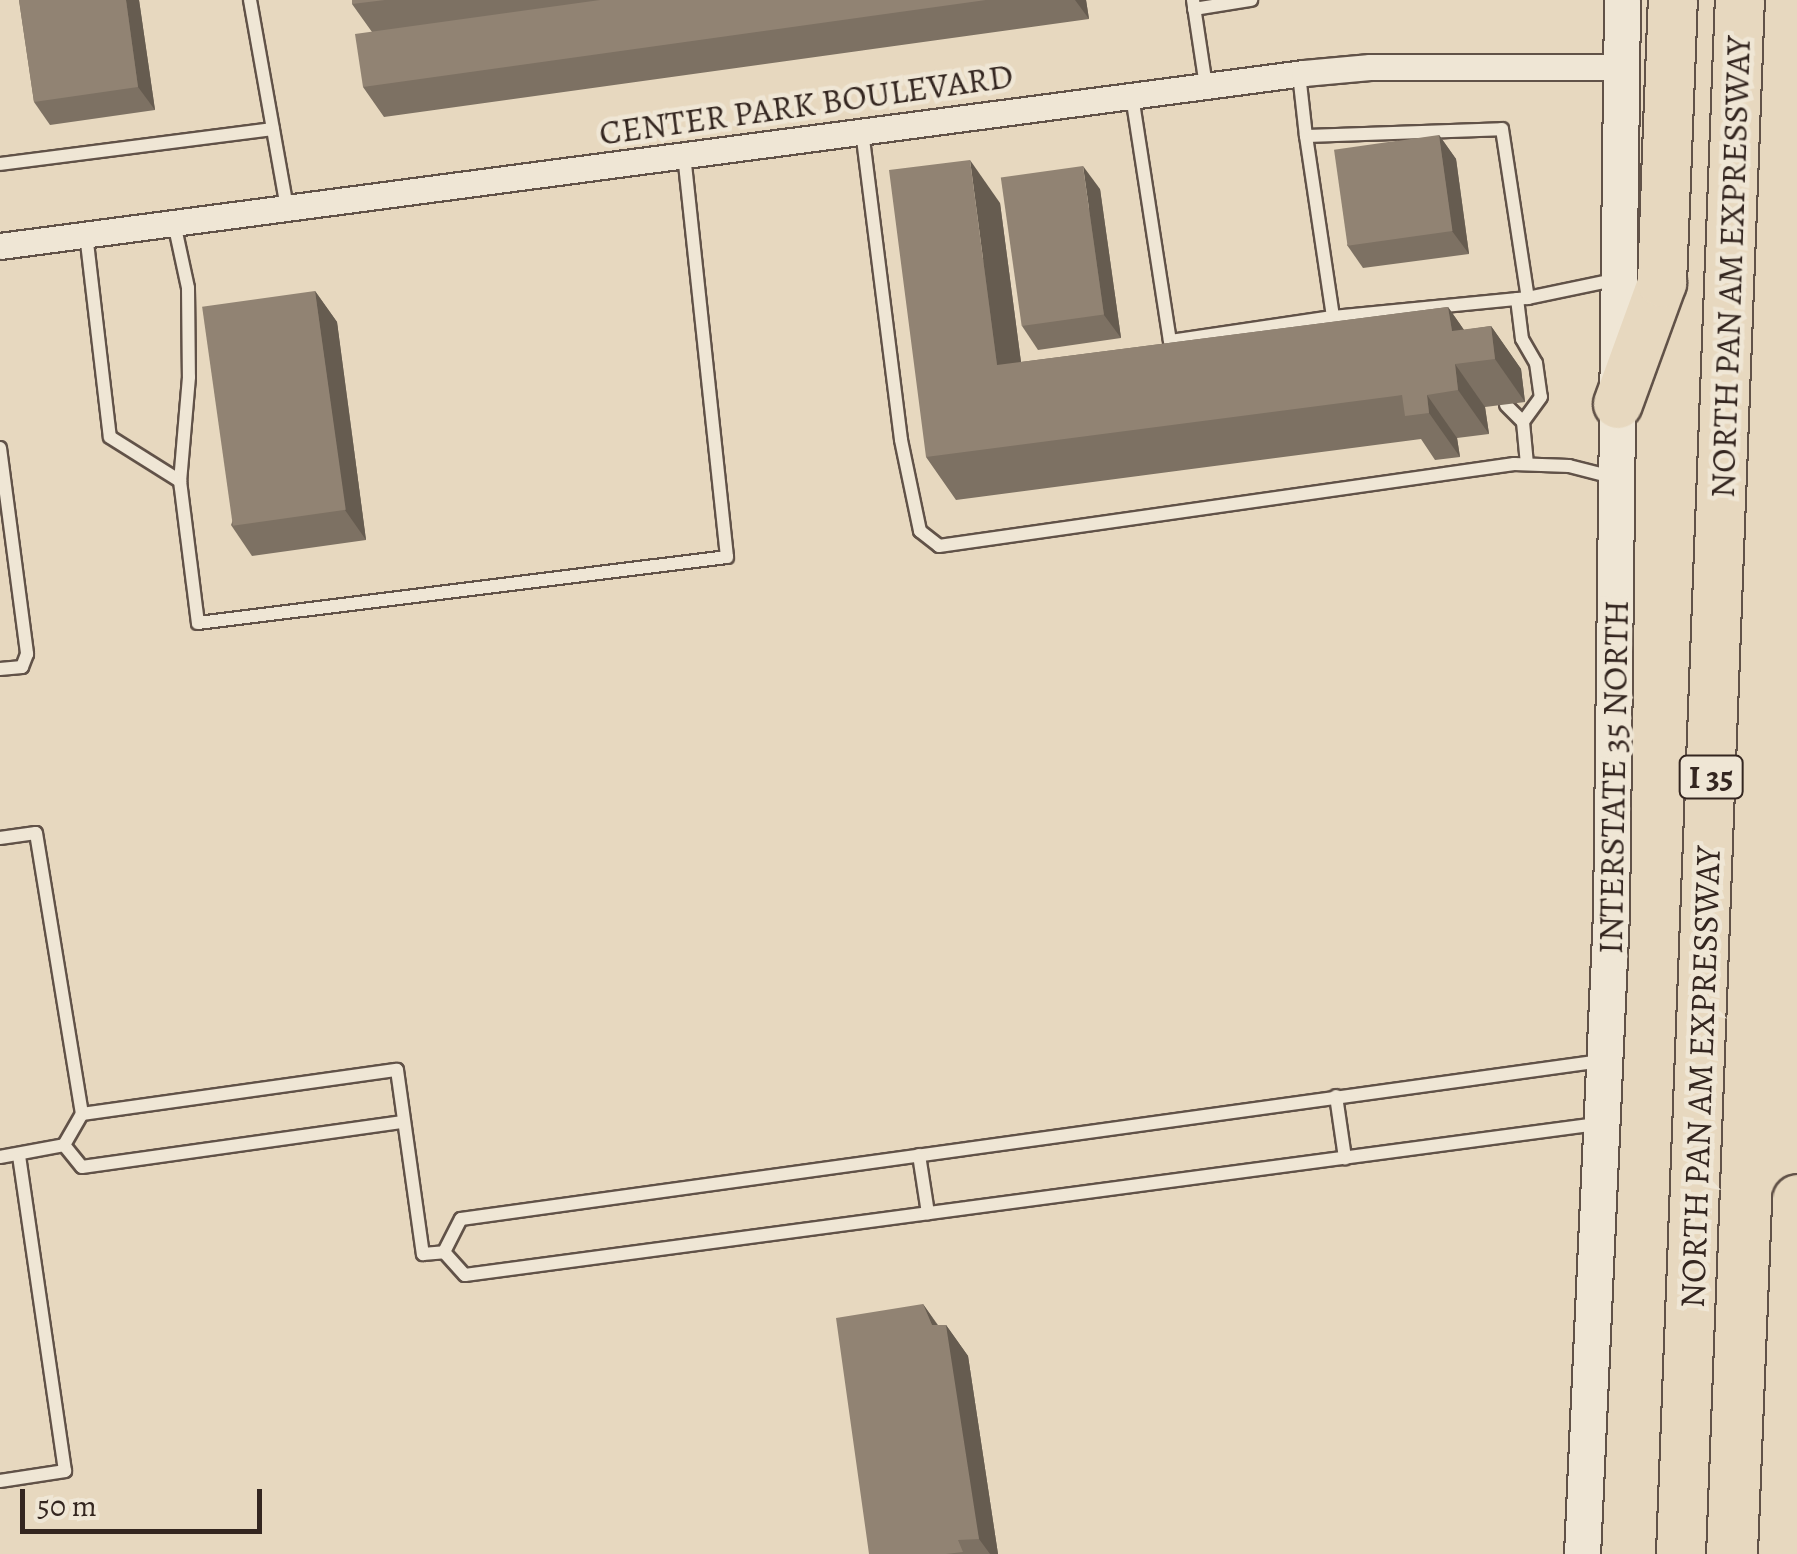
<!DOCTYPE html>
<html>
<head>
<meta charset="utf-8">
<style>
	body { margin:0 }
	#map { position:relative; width:1797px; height:1554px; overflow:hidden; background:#e7d8bf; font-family:Alegreya,serif }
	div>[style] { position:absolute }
	.roads { filter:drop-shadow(2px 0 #615248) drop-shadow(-2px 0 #615248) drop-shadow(0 2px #615248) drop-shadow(0 -2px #615248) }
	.lane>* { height:12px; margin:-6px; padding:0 6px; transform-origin:6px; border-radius:6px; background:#efe6d5 }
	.street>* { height:25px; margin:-12.5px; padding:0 12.5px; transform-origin:12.5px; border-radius:12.5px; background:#efe6d5 }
	.secondary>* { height:35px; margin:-17.5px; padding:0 17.5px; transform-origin:17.5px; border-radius:17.5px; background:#efe6d5 }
	.highway>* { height:48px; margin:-24px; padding:0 24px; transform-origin:24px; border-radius:24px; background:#e7d8bf }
	.wall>* { inset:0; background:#7d7163 }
	.shaded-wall>* { inset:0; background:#665c50 }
	.building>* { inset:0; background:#918373; transform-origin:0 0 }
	span { translate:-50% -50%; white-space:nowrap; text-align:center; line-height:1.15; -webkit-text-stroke:9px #efe6d5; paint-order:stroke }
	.shield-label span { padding:2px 8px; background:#efe6d5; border:2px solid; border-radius:8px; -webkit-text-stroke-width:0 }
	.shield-label { font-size:32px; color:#342620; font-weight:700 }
	.street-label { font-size:35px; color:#342620 }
	.scale { position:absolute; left:20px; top:1489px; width:242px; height:45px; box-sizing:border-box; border:5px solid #342620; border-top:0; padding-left:12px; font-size:30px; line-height:35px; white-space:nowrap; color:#342620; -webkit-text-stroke:8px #efe6d5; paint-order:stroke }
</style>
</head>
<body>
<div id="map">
	<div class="roads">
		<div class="lane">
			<div style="left:250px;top:0;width:211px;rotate:79.9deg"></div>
			<div style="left:1193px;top:0;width:87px;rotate:81.4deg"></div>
			<div style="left:1194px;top:9px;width:58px;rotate:-9deg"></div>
			<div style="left:1299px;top:74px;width:62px;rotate:83.6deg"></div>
			<div style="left:1306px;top:136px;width:196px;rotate:-2deg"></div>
			<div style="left:1502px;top:129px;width:171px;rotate:81.3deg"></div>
			<div style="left:1528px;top:298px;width:92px;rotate:-11.9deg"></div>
			<div style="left:1132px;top:96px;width:248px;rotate:81.2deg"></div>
			<div style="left:1170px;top:341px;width:165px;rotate:-8.4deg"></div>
			<div style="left:862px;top:131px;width:311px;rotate:82.8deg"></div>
			<div style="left:901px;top:440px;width:93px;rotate:78.2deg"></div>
			<div style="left:920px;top:531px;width:24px;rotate:38deg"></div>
			<div style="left:939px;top:546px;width:581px;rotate:-8.12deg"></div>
			<div style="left:1514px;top:464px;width:55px;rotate:2.1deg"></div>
			<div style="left:1569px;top:466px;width:49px;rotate:14.3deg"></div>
			<div style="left:1306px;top:136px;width:183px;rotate:81.5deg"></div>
			<div style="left:1333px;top:317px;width:196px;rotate:-5.6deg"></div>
			<div style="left:0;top:164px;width:275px;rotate:-7.3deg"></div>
			<div style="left:174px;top:223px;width:66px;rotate:77.8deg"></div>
			<div style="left:188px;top:288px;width:89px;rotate:89.4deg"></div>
			<div style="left:189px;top:377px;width:104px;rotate:94.9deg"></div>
			<div style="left:86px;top:234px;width:204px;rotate:83.3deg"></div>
			<div style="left:110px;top:437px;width:83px;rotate:32.2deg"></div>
			<div style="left:180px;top:481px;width:143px;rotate:82.8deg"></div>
			<div style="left:198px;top:623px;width:533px;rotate:-7.11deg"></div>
			<div style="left:727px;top:557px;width:404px;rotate:-96.1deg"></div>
			<div style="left:1517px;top:299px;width:40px;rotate:82.9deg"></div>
			<div style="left:1522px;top:339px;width:28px;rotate:60deg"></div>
			<div style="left:1536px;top:363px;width:34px;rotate:82deg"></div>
			<div style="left:1541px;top:397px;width:31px;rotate:126deg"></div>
			<div style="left:1523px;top:422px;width:42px;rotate:84.6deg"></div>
			<div style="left:1506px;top:405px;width:24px;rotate:45deg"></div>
			<div style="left:0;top:448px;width:208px;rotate:82.5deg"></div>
			<div style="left:27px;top:654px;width:14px;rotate:111deg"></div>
			<div style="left:22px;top:667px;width:22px;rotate:175deg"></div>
			<div style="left:0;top:838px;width:36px;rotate:-8deg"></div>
			<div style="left:36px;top:833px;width:285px;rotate:80.7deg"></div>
			<div style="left:1336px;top:1096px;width:63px;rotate:81.7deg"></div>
			<div style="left:64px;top:1145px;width:28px;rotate:51deg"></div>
			<div style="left:82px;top:1167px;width:324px;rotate:-8deg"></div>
			<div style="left:919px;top:1155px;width:59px;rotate:81.2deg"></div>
			<div style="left:0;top:1157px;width:65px;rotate:-10.6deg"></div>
			<div style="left:64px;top:1145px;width:36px;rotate:-60deg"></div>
			<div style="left:82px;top:1114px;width:318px;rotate:-8deg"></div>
			<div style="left:397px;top:1070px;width:186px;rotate:82deg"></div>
			<div style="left:423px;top:1254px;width:21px;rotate:-5deg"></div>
			<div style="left:444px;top:1252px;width:37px;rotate:-63deg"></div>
			<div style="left:461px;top:1219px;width:1151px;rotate:-7.89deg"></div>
			<div style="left:444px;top:1252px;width:31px;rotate:48deg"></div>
			<div style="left:465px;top:1275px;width:1142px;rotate:-7.6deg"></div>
			<div style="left:0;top:1481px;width:66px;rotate:-8.7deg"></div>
			<div style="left:65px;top:1471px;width:320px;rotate:-98.3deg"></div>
		</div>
		<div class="street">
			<div style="left:0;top:246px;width:1315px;rotate:-7.56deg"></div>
			<div style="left:1304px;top:73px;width:66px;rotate:-5.2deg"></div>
			<div style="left:1370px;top:67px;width:254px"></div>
		</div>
		<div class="secondary">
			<div style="left:1582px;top:1554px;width:641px;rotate:-87.41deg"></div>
			<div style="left:1611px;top:914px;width:914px;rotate:-89.31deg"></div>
		</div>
		<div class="highway">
			<div style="left:1618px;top:404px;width:129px;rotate:-70deg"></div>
			<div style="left:1662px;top:283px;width:283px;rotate:-87.8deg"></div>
			<div style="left:1681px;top:1554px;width:1555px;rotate:-87.83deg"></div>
			<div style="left:1783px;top:1554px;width:355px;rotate:-87.7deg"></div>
		</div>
	</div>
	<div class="wall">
		<div style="clip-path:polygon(19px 0,139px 0,155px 110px,50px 125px,34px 102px)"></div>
		<div style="clip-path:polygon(352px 0,1086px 0,1089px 19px,384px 117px,363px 87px,372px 32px,352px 4px)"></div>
		<div style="clip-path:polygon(1439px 135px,1456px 159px,1469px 254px,1363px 268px,1347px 245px)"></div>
		<div style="clip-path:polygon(1100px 189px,1121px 338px,1038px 350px,1022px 326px)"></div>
		<div style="clip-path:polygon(1000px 203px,1021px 362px,1448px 307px,1464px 330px,1491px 326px,1521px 369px,1525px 402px,1485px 407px,1489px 434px,1457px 438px,1460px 457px,1435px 460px,1421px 439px,956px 500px,926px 457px)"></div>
		<div style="clip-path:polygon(315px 291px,337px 322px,366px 540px,252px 556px,231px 525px)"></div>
		<div style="clip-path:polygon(923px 1304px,938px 1325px,946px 1325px,968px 1356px,998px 1554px,869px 1554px)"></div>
	</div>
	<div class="shaded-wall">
		<div style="clip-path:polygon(126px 0,139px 0,155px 110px,138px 87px)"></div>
		<div style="clip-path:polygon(1075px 0,1086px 0,1089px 19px)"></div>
		<div style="clip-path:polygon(1439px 135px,1456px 159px,1469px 254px,1452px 231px)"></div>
		<div style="clip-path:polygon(970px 160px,1000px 203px,1027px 408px,997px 365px)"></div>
		<div style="clip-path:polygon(1083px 166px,1100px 189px,1121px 338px,1104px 315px)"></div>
		<div style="clip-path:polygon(315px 291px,337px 322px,366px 540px,345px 510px)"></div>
		<div style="clip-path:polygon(1448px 307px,1478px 350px,1452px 331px)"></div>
		<div style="clip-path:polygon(1491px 326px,1521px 369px,1525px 402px,1495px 359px)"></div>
		<div style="clip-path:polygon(1455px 364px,1485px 407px,1489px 434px,1458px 390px)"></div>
		<div style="clip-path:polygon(1427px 395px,1457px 438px,1460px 457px,1429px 413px)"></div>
		<div style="clip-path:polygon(923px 1304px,944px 1335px,946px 1325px,968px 1356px,998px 1554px,990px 1554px,979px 1539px,932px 1325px)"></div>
	</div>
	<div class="building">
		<div style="clip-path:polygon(19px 0,126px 0,138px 87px,34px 102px)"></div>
		<div style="clip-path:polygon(352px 0,385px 0,352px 4px)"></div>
		<div style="clip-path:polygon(600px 0,986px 0,363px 87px,355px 34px)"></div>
		<div style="left:1439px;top:135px;width:97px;height:106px;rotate:82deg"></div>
		<div style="clip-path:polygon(970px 160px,997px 365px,1448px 307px,1452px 331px,1491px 326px,1495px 359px,1455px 364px,1458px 390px,1427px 395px,1429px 413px,1405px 416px,1402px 395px,926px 457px,889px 170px)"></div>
		<div style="left:1083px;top:166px;width:150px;height:83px;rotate:82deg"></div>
		<div style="left:315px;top:291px;width:221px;height:114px;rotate:82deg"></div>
		<div style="clip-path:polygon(923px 1304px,932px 1325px,946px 1325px,979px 1539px,958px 1540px,963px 1552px,946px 1554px,869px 1554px,836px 1318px)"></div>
	</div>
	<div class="shield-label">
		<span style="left:1711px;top:777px">I 35</span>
	</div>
	<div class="street-label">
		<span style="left:806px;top:104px;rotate:-8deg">CENTER PARK BOULEVARD</span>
		<span style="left:1730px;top:267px;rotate:-88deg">NORTH PAN AM EXPRESSWAY</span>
		<span style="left:1613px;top:777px;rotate:-89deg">INTERSTATE 35 NORTH</span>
		<span style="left:1700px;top:1077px;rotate:-88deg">NORTH PAN AM EXPRESSWAY</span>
	</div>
	<div class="scale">50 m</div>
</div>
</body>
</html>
